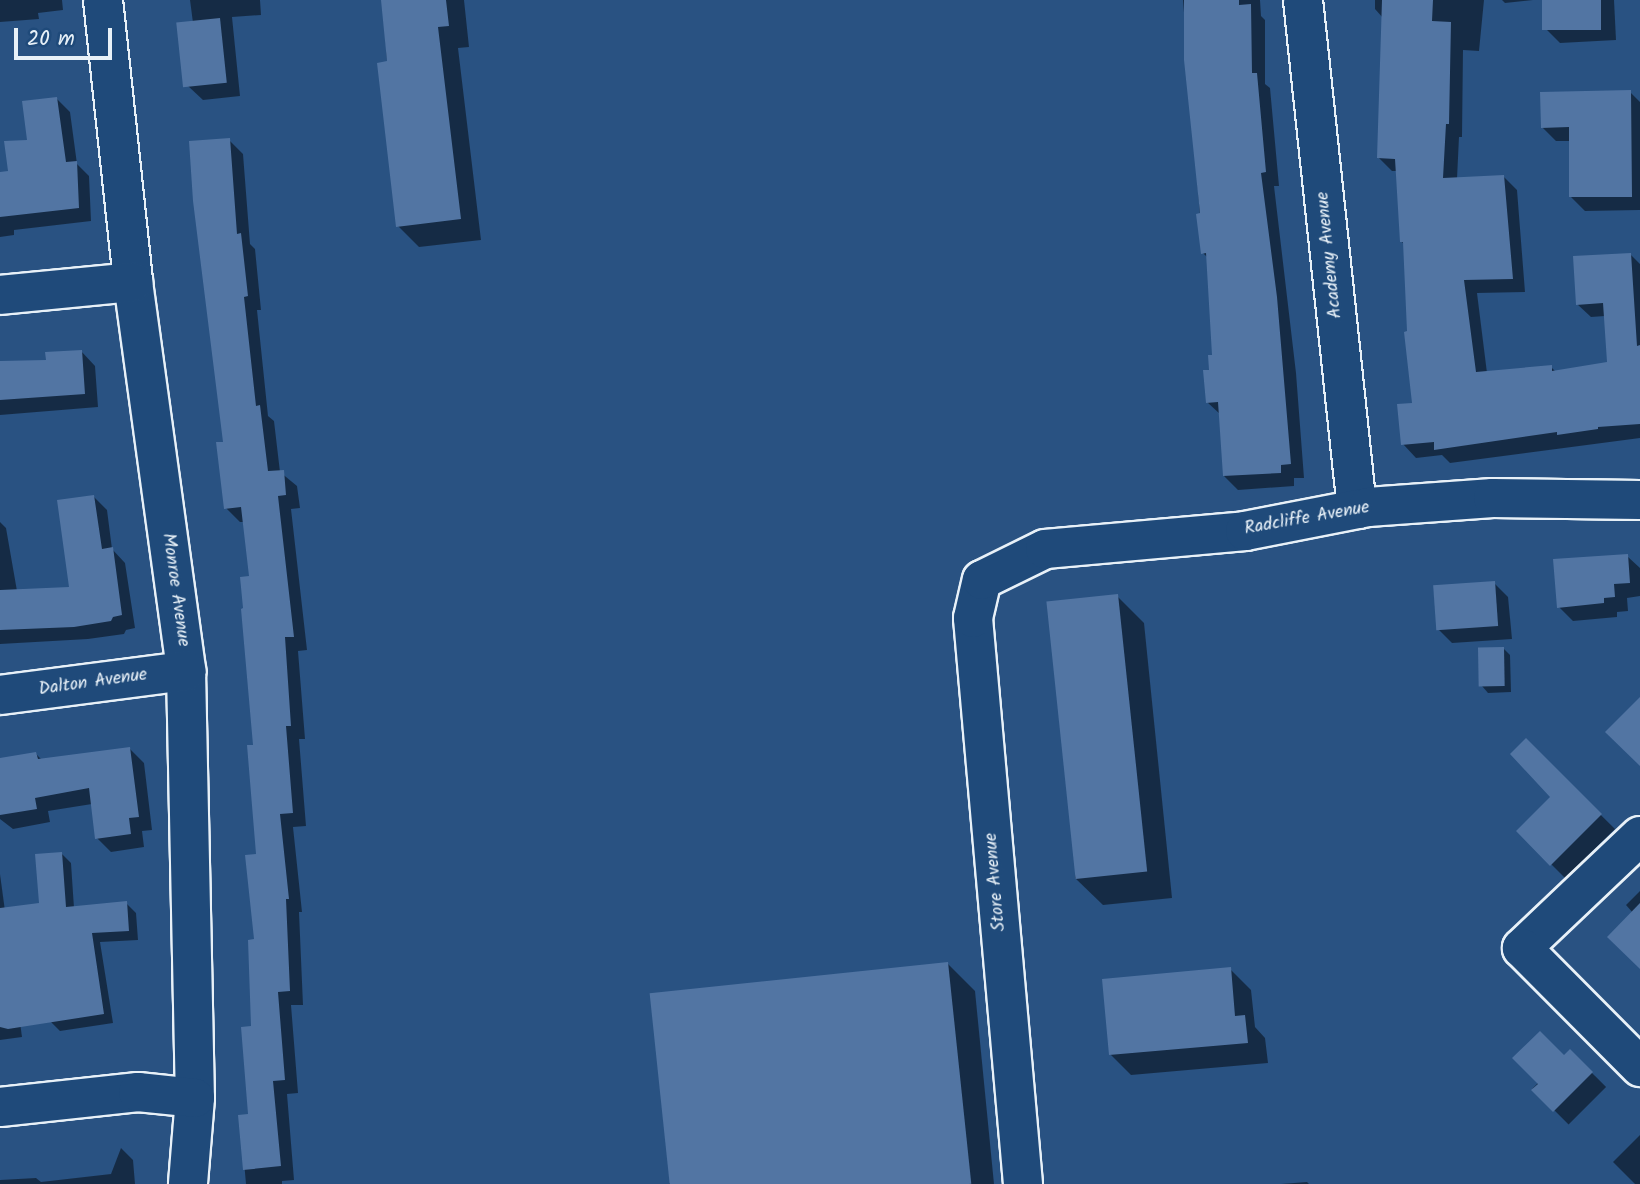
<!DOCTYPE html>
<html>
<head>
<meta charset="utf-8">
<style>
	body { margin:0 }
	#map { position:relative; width:1640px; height:1184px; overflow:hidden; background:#295282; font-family:Kalam,sans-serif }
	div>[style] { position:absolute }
	.shadow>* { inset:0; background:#0007; transform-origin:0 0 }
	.building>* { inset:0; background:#5275a3; transform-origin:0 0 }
	.roads { filter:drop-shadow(2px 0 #e8f1f8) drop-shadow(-2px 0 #e8f1f8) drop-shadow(0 2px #e8f1f8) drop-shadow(0 -2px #e8f1f8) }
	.minor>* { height:38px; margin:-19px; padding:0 19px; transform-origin:19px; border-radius:19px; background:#1f4a7a }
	span { translate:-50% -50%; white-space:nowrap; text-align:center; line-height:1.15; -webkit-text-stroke:6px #1f4a7a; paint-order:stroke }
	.street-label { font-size:18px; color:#e8f1f8 }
	.scale { position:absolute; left:14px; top:28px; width:98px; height:32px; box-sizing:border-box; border:4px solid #e8f1f8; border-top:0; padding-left:9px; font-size:21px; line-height:24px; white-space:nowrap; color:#e8f1f8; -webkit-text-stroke:5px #1f4a7a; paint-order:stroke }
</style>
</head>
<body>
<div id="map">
	<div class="shadow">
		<div style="clip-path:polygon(0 0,62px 0,63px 10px,38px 13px,39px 19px,0 22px)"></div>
		<div style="clip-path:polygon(190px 0,260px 0,261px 15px,232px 17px,240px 96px,203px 100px,188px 86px,193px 23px)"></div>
		<div style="clip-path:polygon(383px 0,464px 0,469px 47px,458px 48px,481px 240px,419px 247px,398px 226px)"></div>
		<div style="clip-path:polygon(1183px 0,1260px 0,1261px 16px,1265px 20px,1265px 84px,1270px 88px,1279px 186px,1274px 186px,1296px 373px,1304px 478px,1294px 478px,1294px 486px,1238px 490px,1224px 476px,1221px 415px,1207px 402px,1213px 357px,1208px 258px,1203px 253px)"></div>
		<div style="clip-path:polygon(1375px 0,1484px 0,1479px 51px,1463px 50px,1462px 137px,1459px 137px,1457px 179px,1503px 176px,1517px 190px,1525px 292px,1477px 293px,1487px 373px,1551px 367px,1556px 372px,1609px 364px,1605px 316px,1591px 317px,1577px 304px,1630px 254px,1640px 264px,1640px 438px,1450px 463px,1442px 455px,1416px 458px,1403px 444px,1414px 404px,1405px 245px,1401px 241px,1398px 171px,1392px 171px,1378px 157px,1383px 18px,1375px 9px)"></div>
		<div style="clip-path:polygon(1502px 0,1533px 0,1505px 3px)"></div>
		<div style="clip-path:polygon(1544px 0,1614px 0,1616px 40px,1560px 43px,1546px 29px)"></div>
		<div style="clip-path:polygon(1630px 92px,1640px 102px,1640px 210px,1585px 211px,1571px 197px,1571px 141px,1556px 141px,1542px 127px)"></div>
		<div style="clip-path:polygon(56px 98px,70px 112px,77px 164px,89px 176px,91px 221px,14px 230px,14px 235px,0 237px,0 173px,10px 172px)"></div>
		<div style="clip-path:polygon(229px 140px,243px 154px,250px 244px,255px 249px,261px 310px,257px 310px,268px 416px,274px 421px,280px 472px,297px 486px,300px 508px,291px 509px,307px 650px,298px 651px,305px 739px,299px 739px,306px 826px,293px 827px,302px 912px,299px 912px,303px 1005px,291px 1005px,298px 1093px,287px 1094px,294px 1180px,282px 1181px,282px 1184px,246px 1184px,240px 1117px,250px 1116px,258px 855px,251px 578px,244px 522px,240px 522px,226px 508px)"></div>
		<div style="clip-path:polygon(81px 351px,95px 366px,98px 407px,0 415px,0 364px,48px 361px)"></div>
		<div style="clip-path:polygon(94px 497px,107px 510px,112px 549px,125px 563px,135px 628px,126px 630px,124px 634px,88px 639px,0 644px,0 522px,6px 528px,17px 591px,71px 589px)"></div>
		<div style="clip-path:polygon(1627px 556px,1640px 568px,1640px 596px,1627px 598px,1628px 611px,1617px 612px,1617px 617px,1573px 621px,1559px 607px)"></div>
		<div style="clip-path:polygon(1494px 583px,1508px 597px,1512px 639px,1452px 643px,1438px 629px)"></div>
		<div style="clip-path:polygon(1117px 596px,1144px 623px,1172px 898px,1103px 905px,1075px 878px)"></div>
		<div style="clip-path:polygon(1503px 648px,1510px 655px,1511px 692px,1488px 693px,1482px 686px)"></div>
		<div style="clip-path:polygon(1526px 741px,1615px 829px,1565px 878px,1518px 831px,1553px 797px)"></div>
		<div style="clip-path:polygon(130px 749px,144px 763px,152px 830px,142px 831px,144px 847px,111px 852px,97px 838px,92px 804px,48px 811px,50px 822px,13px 829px,0 819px,0 760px,36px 754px,42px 760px)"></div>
		<div style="clip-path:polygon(61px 853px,71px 863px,74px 908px,126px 903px,136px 913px,138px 940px,100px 942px,113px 1023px,60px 1031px,51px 1022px)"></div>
		<div style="clip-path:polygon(0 874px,22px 1037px,0 1040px)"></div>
		<div style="clip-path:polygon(1640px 891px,1640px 967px,1633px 913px,1626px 905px)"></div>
		<div style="clip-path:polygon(948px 964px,975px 991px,994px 1184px,669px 1184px)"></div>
		<div style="clip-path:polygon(1230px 969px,1251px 990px,1255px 1027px,1265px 1038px,1268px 1063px,1131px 1075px,1110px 1054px)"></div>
		<div style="left:1570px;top:1051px;width:51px;height:53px;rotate:45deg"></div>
		<div style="clip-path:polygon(1640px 1135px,1640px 1184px,1635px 1184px,1613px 1162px)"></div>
		<div style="clip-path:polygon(121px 1148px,133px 1160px,135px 1184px,0 1184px,0 1180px,36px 1178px,41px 1182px,111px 1174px)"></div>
		<div style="clip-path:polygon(1307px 1182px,1309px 1184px,1281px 1184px)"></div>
	</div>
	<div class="building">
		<div style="clip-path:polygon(381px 0,446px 0,449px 26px,438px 27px,461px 219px,396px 227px,377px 63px,387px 61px)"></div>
		<div style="clip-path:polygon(1184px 0,1239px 0,1239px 5px,1251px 4px,1252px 73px,1257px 73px,1266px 172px,1261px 173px,1277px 297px,1291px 464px,1281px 465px,1281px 473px,1223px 476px,1218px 402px,1206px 403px,1203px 370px,1209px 370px,1208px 355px,1212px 355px,1206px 253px,1201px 254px,1196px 214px,1200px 213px,1184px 60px)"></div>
		<div style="clip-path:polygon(1382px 0,1433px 0,1432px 21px,1451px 22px,1449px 124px,1446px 124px,1443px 178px,1504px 175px,1513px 279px,1464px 280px,1476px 372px,1552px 365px,1552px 371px,1607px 362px,1603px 303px,1576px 305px,1573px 256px,1631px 253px,1637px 346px,1640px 345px,1640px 424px,1598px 427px,1598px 429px,1557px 435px,1557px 432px,1434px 450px,1434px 442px,1401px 445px,1397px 404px,1412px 403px,1404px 332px,1407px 331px,1403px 242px,1400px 242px,1395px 159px,1377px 158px)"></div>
		<div style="left:1542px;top:0;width:59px;height:30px"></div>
		<div style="left:220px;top:18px;width:65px;height:44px;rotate:84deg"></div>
		<div style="clip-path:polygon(1631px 90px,1632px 197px,1569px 197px,1569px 127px,1541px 128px,1540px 92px)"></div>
		<div style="clip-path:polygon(57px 97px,66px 162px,77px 161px,79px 208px,0 217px,0 172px,8px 171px,4px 141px,27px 140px,22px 101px)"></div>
		<div style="clip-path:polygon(230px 138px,237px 234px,241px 233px,248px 296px,244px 297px,256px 406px,260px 405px,268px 471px,284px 470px,286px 495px,278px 496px,294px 637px,285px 637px,291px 726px,286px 726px,293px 813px,280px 814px,289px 899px,286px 899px,290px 991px,278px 992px,285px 1080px,273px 1081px,281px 1166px,243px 1170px,238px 1115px,248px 1114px,241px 1027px,251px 1026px,248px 940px,254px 939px,245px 855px,256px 854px,247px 745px,253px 745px,241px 609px,243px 608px,240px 577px,249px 576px,241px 507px,224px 509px,216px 442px,223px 442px,193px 201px,189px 141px)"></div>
		<div style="clip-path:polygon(82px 350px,85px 394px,0 400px,0 361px,46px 360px,45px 352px)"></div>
		<div style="clip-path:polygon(94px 495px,102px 549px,113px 547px,122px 615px,113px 617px,111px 621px,74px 627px,0 630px,0 590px,69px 587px,57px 500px)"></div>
		<div style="clip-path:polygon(1628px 554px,1630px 583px,1614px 584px,1615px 597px,1604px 598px,1604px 603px,1557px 608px,1553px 559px)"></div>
		<div style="left:1495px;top:581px;width:45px;height:62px;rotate:86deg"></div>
		<div style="left:1118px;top:594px;width:279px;height:72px;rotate:84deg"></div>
		<div style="left:1504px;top:647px;width:39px;height:26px;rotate:89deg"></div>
		<div style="clip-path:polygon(1640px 697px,1640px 766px,1605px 732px)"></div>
		<div style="clip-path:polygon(1526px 738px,1602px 814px,1550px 866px,1516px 831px,1550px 797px,1510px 754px)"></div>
		<div style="clip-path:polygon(130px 747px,139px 817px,129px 818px,131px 834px,95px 839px,89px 788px,35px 798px,37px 809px,0 815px,0 758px,36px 752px,38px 759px)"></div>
		<div style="clip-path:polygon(62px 852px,66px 907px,127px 901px,129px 931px,92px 933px,104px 1014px,8px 1029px,0 1027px,0 908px,39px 903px,35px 854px)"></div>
		<div style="clip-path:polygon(1640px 903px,1640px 969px,1607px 937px)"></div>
		<div style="left:948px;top:962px;width:223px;height:300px;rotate:84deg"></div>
		<div style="clip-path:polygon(1231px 967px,1235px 1016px,1245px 1015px,1248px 1043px,1109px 1055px,1102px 979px)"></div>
		<div style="clip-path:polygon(1540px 1031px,1564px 1055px,1570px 1049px,1593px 1072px,1553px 1112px,1531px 1090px,1538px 1084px,1512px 1058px)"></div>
	</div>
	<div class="roads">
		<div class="minor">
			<div style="left:103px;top:0;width:284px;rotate:83.9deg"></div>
			<div style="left:133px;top:282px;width:393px;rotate:82.2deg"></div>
			<div style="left:186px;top:671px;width:427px;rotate:88.8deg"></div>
			<div style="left:195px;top:1098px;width:86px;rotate:94.7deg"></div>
			<div style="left:1303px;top:0;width:512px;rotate:83.94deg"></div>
			<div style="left:0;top:295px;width:134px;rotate:-5.6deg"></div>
			<div style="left:0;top:695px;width:188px;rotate:-7.4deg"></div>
			<div style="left:1640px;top:836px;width:163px;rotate:136.5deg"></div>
			<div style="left:1522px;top:948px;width:168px;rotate:45.2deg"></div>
			<div style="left:0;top:1107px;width:139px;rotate:-6.2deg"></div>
			<div style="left:138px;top:1092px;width:57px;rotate:6deg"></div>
			<div style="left:1023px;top:1184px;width:568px;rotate:-95.05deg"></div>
			<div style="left:973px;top:618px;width:39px;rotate:-77deg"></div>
			<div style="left:982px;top:580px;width:70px;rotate:-26.2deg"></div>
			<div style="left:1045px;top:549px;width:201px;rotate:-5.1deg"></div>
			<div style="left:1245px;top:531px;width:125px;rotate:-11deg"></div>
			<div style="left:1368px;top:507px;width:125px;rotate:-4.1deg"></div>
			<div style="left:1493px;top:498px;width:147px;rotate:0.8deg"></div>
		</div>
	</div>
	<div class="street-label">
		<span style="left:1330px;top:255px;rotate:-96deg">Academy Avenue</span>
		<span style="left:1307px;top:519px;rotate:-10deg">Radcliffe Avenue</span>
		<span style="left:175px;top:590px;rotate:82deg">Monroe Avenue</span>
		<span style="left:93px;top:683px;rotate:-8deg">Dalton Avenue</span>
		<span style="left:996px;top:882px;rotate:-95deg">Store Avenue</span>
	</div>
	<div class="scale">20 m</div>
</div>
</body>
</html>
